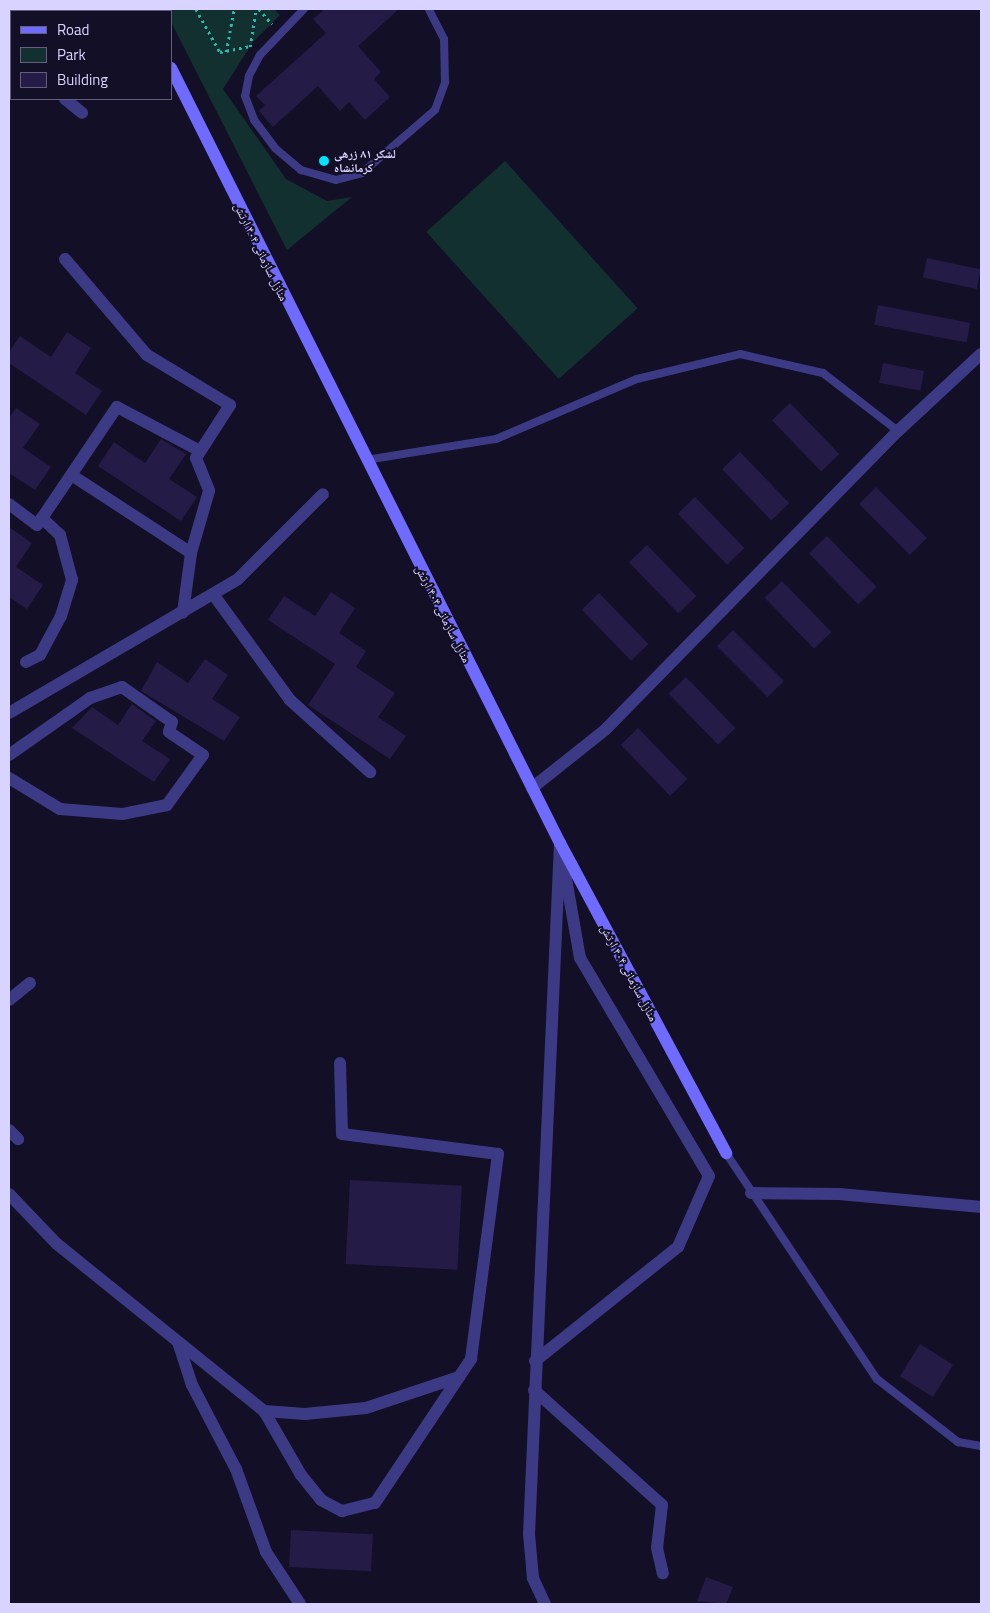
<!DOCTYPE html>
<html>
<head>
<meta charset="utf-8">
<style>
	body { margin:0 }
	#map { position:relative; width:990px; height:1613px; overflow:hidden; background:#130f26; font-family:"Titillium Web","Noto Naskh Arabic",sans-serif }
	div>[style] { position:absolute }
	.green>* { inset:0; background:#12302f; transform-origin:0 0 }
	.building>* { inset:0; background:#241b47; transform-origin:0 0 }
	.path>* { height:2.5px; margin-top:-1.25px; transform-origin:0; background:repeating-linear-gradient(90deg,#2fb8b0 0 2.5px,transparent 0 6.5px) }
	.lane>* { height:8px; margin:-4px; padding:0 4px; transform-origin:4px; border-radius:4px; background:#3d3a85 }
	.street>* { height:12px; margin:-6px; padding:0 6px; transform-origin:6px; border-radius:6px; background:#3d3a85 }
	.secondary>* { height:12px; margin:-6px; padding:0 6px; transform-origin:6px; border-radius:6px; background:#6f6bff }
	.dots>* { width:14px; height:14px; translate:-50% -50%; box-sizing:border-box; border:2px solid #130f26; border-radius:50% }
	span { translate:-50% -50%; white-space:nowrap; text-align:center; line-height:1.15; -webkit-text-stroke:4px #130f26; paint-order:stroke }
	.poi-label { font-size:12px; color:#d9d4ff; font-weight:700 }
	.left { translate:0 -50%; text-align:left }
	.street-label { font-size:12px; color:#d9d4ff }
	.frame { position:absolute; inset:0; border:10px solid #d9d4ff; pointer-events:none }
	.legend { position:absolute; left:10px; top:10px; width:162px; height:90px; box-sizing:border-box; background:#130f26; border:1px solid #625e7d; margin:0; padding:6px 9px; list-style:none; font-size:15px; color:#d9d4ff }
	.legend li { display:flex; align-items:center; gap:10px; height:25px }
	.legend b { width:25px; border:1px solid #625e7d }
</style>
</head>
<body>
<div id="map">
	<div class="green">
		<div style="clip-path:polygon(164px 9px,274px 9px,280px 15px,253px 42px,223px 89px,286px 179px,327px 201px,352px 197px,287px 250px,171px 22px,171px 11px)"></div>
		<div style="left:505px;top:161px;width:198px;height:106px;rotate:48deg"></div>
	</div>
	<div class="building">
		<div style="clip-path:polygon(325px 9px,399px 9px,358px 46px,381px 72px,374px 79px,390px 97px,365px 120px,349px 102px,340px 111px,318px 86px,273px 127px,259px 111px,265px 105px,256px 96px,326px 33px,313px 19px)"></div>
		<div style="left:927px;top:258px;width:55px;height:20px;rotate:12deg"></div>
		<div style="left:878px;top:305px;width:94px;height:20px;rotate:11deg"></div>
		<div style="clip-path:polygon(67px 332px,91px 348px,75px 373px,102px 391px,86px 415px,9px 363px,9px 352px,20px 336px,51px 357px)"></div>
		<div style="left:883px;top:363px;width:42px;height:20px;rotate:11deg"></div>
		<div style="left:790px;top:403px;width:71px;height:25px;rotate:46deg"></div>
		<div style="clip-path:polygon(16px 408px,40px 424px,23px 448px,51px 467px,35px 490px,9px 473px,9px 418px)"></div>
		<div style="clip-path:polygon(161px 439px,186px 454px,169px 479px,197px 497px,181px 521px,98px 466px,114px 442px,145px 463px)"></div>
		<div style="left:740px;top:452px;width:71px;height:25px;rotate:46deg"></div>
		<div style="left:876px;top:487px;width:72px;height:24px;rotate:45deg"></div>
		<div style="left:695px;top:497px;width:71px;height:24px;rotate:46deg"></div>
		<div style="clip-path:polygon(9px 527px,32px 543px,16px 567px,43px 585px,27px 609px,9px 597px)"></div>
		<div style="left:827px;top:536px;width:71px;height:25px;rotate:46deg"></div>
		<div style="left:647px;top:545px;width:71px;height:25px;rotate:46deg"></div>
		<div style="left:782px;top:581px;width:71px;height:24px;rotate:46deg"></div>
		<div style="clip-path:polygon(331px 592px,355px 608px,339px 633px,366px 651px,356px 667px,395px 693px,378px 717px,406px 736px,390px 759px,308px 705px,335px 664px,268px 620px,284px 596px,315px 616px)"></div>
		<div style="left:599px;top:593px;width:71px;height:24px;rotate:46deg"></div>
		<div style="left:733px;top:630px;width:72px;height:23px;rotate:45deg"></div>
		<div style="clip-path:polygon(205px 659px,228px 675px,212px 699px,240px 717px,224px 741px,141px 691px,157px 662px,188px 683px)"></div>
		<div style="left:686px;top:677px;width:71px;height:24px;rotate:46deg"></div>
		<div style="clip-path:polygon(132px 704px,156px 721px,142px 741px,170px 759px,154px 782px,72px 728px,92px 707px,118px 725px)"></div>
		<div style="left:638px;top:728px;width:71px;height:24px;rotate:46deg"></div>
		<div style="left:350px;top:1180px;width:112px;height:84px;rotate:3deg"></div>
		<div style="left:920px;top:1344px;width:39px;height:38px;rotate:32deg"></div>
		<div style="left:291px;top:1530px;width:82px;height:37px;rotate:3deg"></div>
		<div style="clip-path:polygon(706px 1577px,733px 1587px,726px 1604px,697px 1601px)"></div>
	</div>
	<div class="path">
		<div style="left:196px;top:9px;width:49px;rotate:60.8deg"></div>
		<div style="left:220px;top:52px;width:31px;rotate:-11deg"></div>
		<div style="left:259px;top:9px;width:20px;rotate:49deg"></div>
		<div style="left:250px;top:47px;width:38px;rotate:-81deg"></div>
		<div style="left:226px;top:52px;width:44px;rotate:-79.5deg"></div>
	</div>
	<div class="lane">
		<div style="left:304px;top:9px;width:64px;rotate:133.7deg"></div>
		<div style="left:260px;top:55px;width:24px;rotate:118deg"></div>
		<div style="left:249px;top:76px;width:20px;rotate:101deg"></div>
		<div style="left:245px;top:96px;width:26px;rotate:69deg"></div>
		<div style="left:254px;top:120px;width:36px;rotate:53deg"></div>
		<div style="left:276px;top:149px;width:33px;rotate:40deg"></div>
		<div style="left:301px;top:170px;width:36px;rotate:16deg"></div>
		<div style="left:336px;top:180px;width:27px;rotate:-15deg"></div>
		<div style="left:362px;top:173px;width:96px;rotate:-40.8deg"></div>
		<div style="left:435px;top:110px;width:30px;rotate:-70deg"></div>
		<div style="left:445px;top:82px;width:43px;rotate:-91.3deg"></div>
		<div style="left:444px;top:39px;width:34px;rotate:-117deg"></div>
		<div style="left:366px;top:460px;width:132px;rotate:-9.2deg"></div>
		<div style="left:496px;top:439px;width:153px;rotate:-23.1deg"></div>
		<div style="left:637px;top:379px;width:106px;rotate:-13.6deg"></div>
		<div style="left:740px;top:354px;width:85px;rotate:12.9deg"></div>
		<div style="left:823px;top:373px;width:95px;rotate:37.7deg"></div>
		<div style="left:726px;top:1153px;width:272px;rotate:56.3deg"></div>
		<div style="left:877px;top:1379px;width:103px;rotate:37.9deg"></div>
		<div style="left:958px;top:1442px;width:23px;rotate:10deg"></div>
	</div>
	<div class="street">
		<div style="left:9px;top:49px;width:4px;rotate:56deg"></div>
		<div style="left:65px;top:99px;width:22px;rotate:39deg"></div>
		<div style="left:65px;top:259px;width:126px;rotate:49.5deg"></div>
		<div style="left:147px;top:355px;width:97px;rotate:31.1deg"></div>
		<div style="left:230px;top:405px;width:63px;rotate:122.7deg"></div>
		<div style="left:196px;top:458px;width:35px;rotate:68deg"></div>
		<div style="left:209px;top:491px;width:65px;rotate:106.2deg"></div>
		<div style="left:191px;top:553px;width:60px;rotate:97.7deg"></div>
		<div style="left:73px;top:476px;width:141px;rotate:33.1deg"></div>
		<div style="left:9px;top:504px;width:35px;rotate:37deg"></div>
		<div style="left:37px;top:525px;width:9px;rotate:-54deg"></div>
		<div style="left:213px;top:594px;width:131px;rotate:54deg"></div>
		<div style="left:290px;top:700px;width:108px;rotate:42deg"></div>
		<div style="left:26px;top:662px;width:16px;rotate:-27deg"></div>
		<div style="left:40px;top:655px;width:44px;rotate:-61.7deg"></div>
		<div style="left:61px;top:616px;width:38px;rotate:-73deg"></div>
		<div style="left:72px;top:580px;width:47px;rotate:-104.9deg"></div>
		<div style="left:60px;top:535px;width:25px;rotate:-137deg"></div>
		<div style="left:42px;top:518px;width:134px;rotate:-56deg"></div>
		<div style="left:117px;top:407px;width:94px;rotate:27.9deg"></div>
		<div style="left:9px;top:713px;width:265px;rotate:-30.3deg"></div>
		<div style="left:238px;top:579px;width:120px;rotate:-45deg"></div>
		<div style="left:9px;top:755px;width:99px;rotate:-35.1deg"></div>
		<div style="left:90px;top:698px;width:34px;rotate:-19deg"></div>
		<div style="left:122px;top:687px;width:61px;rotate:35deg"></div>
		<div style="left:172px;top:722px;width:10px;rotate:107deg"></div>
		<div style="left:169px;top:732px;width:41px;rotate:34.1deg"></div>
		<div style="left:203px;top:755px;width:62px;rotate:125.8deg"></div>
		<div style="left:167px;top:805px;width:46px;rotate:168.7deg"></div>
		<div style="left:122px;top:814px;width:62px;rotate:-175.4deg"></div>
		<div style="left:60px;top:809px;width:60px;rotate:-148.7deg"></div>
		<div style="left:532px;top:788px;width:93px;rotate:-38.5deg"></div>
		<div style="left:605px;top:730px;width:419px;rotate:-45.6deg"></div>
		<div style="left:898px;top:431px;width:113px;rotate:-42.9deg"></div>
		<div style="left:9px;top:1000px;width:27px;rotate:-39deg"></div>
		<div style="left:9px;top:1130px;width:13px;rotate:45deg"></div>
		<div style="left:751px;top:1193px;width:88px;rotate:0.7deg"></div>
		<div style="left:839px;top:1194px;width:143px;rotate:5.2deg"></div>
		<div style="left:9px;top:1194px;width:69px;rotate:46.2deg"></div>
		<div style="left:57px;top:1244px;width:266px;rotate:38.9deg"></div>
		<div style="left:264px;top:1411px;width:41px;rotate:4.2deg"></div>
		<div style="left:305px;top:1414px;width:61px;rotate:-5.6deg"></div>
		<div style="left:366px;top:1408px;width:98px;rotate:-18.4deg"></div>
		<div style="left:459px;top:1377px;width:22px;rotate:-56deg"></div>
		<div style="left:471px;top:1359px;width:207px;rotate:-82.5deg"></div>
		<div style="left:498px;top:1154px;width:157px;rotate:-172.7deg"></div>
		<div style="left:342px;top:1134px;width:71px;rotate:-91.6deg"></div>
		<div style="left:178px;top:1342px;width:45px;rotate:72deg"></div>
		<div style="left:192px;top:1385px;width:95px;rotate:62.4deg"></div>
		<div style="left:236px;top:1469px;width:88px;rotate:70.1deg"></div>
		<div style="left:266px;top:1552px;width:62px;rotate:56.8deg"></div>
		<div style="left:535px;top:1361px;width:183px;rotate:-38.6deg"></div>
		<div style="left:678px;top:1247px;width:77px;rotate:-66.4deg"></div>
		<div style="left:709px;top:1176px;width:253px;rotate:-120.6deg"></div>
		<div style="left:580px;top:958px;width:92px;rotate:-100deg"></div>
		<div style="left:534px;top:1390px;width:172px;rotate:41.9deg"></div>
		<div style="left:662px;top:1505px;width:43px;rotate:96.6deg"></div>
		<div style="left:657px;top:1548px;width:26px;rotate:77deg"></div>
		<div style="left:264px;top:1411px;width:74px;rotate:60deg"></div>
		<div style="left:301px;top:1475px;width:32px;rotate:51deg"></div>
		<div style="left:321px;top:1500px;width:24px;rotate:28deg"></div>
		<div style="left:342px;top:1511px;width:34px;rotate:-14deg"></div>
		<div style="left:375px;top:1503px;width:151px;rotate:-56.3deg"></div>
		<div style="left:545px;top:1604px;width:29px;rotate:-115deg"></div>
		<div style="left:533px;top:1578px;width:44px;rotate:-95.2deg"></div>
		<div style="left:529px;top:1534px;width:692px;rotate:-87.43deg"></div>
	</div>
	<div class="secondary">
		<div style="left:142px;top:9px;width:2px;rotate:63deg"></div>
		<div style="left:171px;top:68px;width:867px;rotate:63.35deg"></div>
		<div style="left:560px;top:843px;width:352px;rotate:61.8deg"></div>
	</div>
	<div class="dots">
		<div style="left:324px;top:161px;background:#00e5ff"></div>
	</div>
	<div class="poi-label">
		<span class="left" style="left:334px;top:161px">لشکر ۸۱ زرهی<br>کرمانشاه</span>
	</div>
	<div class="street-label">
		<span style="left:261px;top:252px;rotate:64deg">منازل سازمانی ۴۰۴ ارتش</span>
		<span style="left:443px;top:614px;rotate:63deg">منازل سازمانی ۴۰۴ ارتش</span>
		<span style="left:629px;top:973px;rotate:62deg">منازل سازمانی ۴۰۴ ارتش</span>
	</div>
	<div class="frame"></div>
	<ul class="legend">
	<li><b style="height:6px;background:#6f6bff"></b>Road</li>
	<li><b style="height:14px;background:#12302f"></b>Park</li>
	<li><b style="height:14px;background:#241b47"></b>Building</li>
	</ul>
</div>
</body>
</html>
